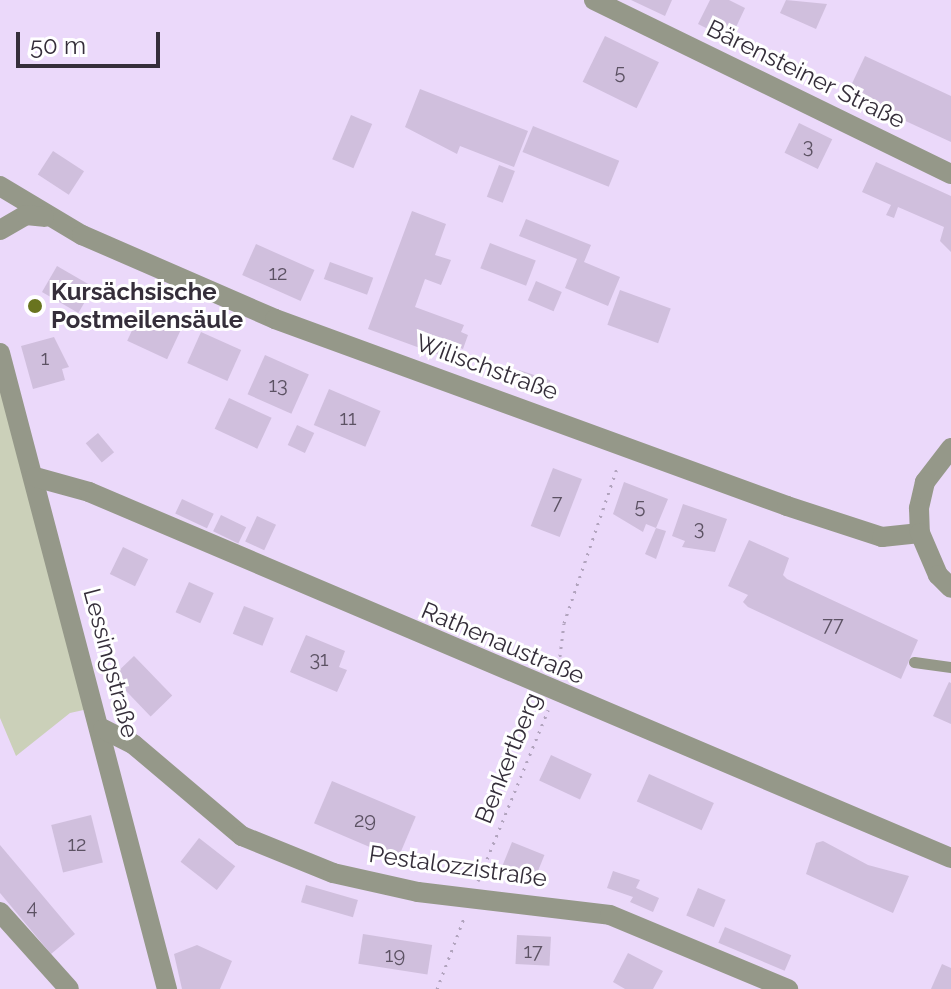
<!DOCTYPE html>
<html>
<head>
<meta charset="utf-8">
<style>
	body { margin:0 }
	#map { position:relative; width:951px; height:989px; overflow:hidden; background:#ebd9fa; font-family:Raleway,sans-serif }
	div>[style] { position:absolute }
	.green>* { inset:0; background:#cbd0b9 }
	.building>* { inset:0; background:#d0bfdd; transform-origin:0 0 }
	.path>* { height:3px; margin-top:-1.5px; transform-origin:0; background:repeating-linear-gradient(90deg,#b2a4be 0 2px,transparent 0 8px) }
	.lane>* { height:11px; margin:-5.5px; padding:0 5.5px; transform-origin:5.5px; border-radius:5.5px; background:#959889 }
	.street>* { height:20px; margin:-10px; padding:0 10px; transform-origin:10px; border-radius:10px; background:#959889 }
	.dots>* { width:22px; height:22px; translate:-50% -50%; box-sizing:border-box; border:4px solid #fff; border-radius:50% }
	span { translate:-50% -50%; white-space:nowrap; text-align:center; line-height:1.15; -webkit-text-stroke:6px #fff; paint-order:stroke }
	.number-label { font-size:20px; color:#5c5263 }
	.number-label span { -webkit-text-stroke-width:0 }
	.street-label { font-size:24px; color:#352e3a }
	.poi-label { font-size:24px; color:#352e3a; font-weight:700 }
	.left { translate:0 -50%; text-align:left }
	.scale { position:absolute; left:16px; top:32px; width:144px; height:36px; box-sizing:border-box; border:4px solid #352e3a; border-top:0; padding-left:10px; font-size:24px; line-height:28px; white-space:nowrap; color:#352e3a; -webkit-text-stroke:6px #fff; paint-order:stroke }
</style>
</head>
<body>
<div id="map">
	<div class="green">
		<div style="clip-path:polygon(0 386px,88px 709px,70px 713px,16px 756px,0 718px)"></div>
	</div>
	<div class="building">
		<div style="clip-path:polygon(631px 0,672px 0,665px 16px)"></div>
		<div style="clip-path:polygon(710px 0,729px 0,745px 8px,730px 40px,698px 24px)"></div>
		<div style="clip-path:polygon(786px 0,827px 4px,816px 29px,780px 13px)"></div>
		<div style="left:605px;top:36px;width:60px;height:51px;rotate:26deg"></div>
		<div style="clip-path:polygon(865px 56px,951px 96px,951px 142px,847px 94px)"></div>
		<div style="clip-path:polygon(420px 89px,528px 131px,514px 167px,460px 146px,457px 154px,405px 127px)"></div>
		<div style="left:351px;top:115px;width:23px;height:48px;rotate:23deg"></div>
		<div style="left:799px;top:123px;width:37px;height:33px;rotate:26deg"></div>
		<div style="left:533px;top:126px;width:93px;height:28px;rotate:22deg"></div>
		<div style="left:53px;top:151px;width:37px;height:28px;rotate:33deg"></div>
		<div style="clip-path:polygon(876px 162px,951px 196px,951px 252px,940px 241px,944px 227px,898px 207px,894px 218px,886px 215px,891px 205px,862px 192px)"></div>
		<div style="left:499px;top:165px;width:17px;height:34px;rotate:21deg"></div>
		<div style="clip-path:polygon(412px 211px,446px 224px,435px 255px,451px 260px,441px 285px,425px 279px,415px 307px,464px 325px,461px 332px,468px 335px,463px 349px,455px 346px,450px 359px,368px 329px)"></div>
		<div style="clip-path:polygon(526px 219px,591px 245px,584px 262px,620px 277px,608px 306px,565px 288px,577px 259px,519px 236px)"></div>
		<div style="left:490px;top:243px;width:49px;height:27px;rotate:21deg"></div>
		<div style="left:256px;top:244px;width:64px;height:34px;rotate:24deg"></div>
		<div style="left:330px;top:262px;width:46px;height:18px;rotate:20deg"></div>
		<div style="left:57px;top:266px;width:42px;height:30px;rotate:30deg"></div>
		<div style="left:536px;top:281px;width:28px;height:21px;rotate:23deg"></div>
		<div style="left:620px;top:290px;width:54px;height:37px;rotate:20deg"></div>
		<div style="left:142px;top:309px;width:44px;height:35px;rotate:25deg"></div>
		<div style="left:201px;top:332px;width:44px;height:34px;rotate:24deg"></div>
		<div style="clip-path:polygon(54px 337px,69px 367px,62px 369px,65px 380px,33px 389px,21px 346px)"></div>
		<div style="left:265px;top:355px;width:48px;height:43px;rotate:24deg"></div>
		<div style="left:519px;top:370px;width:33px;height:16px;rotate:18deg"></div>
		<div style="left:329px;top:389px;width:56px;height:39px;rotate:23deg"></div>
		<div style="left:229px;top:398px;width:47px;height:34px;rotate:25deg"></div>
		<div style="left:297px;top:425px;width:19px;height:22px;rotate:25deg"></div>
		<div style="left:98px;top:433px;width:25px;height:16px;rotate:50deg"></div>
		<div style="left:553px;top:468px;width:31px;height:62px;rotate:21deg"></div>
		<div style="clip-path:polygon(624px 482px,668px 499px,656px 528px,646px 524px,643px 532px,613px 514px)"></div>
		<div style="left:182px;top:499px;width:35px;height:16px;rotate:25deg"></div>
		<div style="clip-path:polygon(683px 504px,727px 519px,715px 552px,682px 547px,685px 541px,672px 536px)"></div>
		<div style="left:221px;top:515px;width:28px;height:18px;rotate:26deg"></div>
		<div style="left:257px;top:516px;width:21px;height:28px;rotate:25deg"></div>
		<div style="clip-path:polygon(656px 528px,666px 531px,656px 559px,645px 554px)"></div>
		<div style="clip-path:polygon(749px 540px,789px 558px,783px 575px,787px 579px,918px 640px,901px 679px,748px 607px,743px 602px,748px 595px,728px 586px)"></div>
		<div style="left:123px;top:547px;width:28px;height:30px;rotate:26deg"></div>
		<div style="left:189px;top:582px;width:27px;height:33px;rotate:24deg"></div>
		<div style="left:244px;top:606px;width:32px;height:30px;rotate:22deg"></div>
		<div style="clip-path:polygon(306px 635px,345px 651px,339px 667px,347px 670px,337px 692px,290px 672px)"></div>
		<div style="left:134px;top:656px;width:55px;height:30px;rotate:46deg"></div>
		<div style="clip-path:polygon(949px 682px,951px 683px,951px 724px,933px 716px)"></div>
		<div style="left:551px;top:755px;width:45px;height:28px;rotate:25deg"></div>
		<div style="left:649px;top:774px;width:71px;height:30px;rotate:24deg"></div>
		<div style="left:332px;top:781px;width:91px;height:46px;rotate:23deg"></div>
		<div style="left:91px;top:815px;width:49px;height:41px;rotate:76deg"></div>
		<div style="left:199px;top:838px;width:46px;height:30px;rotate:38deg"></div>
		<div style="clip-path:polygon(823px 841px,868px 865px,909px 876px,893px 913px,806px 874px,816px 843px)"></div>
		<div style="left:512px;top:842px;width:35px;height:25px;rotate:22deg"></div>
		<div style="clip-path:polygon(0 845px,75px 934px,51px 954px,0 893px)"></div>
		<div style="clip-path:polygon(613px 871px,640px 880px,636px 888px,659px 898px,653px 912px,630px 902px,633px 897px,607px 888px)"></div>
		<div style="left:306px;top:885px;width:54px;height:18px;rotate:16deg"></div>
		<div style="left:698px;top:888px;width:30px;height:30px;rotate:23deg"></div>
		<div style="left:725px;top:927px;width:72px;height:17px;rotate:23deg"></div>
		<div style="left:363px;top:934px;width:70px;height:30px;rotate:9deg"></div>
		<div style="left:517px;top:935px;width:34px;height:29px;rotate:3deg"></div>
		<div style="clip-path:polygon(197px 945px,232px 961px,220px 989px,182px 989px,174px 954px)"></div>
		<div style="clip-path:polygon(628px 953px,663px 971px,653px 989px,625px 989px,613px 982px)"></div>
		<div style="clip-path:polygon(942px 964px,951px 968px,951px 989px,931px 989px)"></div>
	</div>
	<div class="path">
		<div style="left:558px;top:672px;width:49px;rotate:-83deg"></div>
		<div style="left:564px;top:623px;width:167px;rotate:-71.1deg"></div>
		<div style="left:478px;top:881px;width:185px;rotate:-67.7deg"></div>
		<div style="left:437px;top:989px;width:76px;rotate:-69.2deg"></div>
	</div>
	<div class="lane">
		<div style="left:914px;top:662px;width:37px;rotate:8deg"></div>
	</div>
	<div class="street">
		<div style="left:594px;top:0;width:397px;rotate:26deg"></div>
		<div style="left:0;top:186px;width:96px;rotate:30.9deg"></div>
		<div style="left:82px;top:235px;width:210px;rotate:23.5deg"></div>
		<div style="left:275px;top:319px;width:545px;rotate:20.06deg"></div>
		<div style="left:787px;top:506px;width:100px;rotate:18.1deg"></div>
		<div style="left:882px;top:537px;width:38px;rotate:-6deg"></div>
		<div style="left:0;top:230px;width:30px;rotate:-30deg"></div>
		<div style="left:26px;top:215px;width:18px;rotate:6deg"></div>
		<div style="left:0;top:353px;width:658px;rotate:75.29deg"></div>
		<div style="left:951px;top:448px;width:43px;rotate:127.4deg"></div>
		<div style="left:925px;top:482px;width:27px;rotate:103deg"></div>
		<div style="left:919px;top:508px;width:25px;rotate:88deg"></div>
		<div style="left:920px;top:533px;width:46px;rotate:66.8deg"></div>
		<div style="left:938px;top:575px;width:18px;rotate:45deg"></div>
		<div style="left:35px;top:477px;width:56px;rotate:15.5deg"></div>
		<div style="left:89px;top:492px;width:936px;rotate:23.01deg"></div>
		<div style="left:103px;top:729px;width:34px;rotate:27deg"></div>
		<div style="left:133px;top:744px;width:143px;rotate:40.2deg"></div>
		<div style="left:242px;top:836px;width:98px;rotate:22.1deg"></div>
		<div style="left:333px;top:873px;width:87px;rotate:12.6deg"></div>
		<div style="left:418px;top:892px;width:193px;rotate:6.8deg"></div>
		<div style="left:610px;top:915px;width:193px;rotate:22.6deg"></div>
		<div style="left:0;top:912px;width:103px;rotate:48.1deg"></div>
	</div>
	<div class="dots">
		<div style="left:35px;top:306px;background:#69741f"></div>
	</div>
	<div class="number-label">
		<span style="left:620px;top:72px">5</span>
		<span style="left:808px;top:146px">3</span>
		<span style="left:278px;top:273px">12</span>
		<span style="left:45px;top:358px">1</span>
		<span style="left:278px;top:385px">13</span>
		<span style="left:348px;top:418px">11</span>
		<span style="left:557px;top:502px">7</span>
		<span style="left:640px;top:506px">5</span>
		<span style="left:699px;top:528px">3</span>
		<span style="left:833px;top:624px">77</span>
		<span style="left:319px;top:659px">31</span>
		<span style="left:365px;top:820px">29</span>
		<span style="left:77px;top:844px">12</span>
		<span style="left:32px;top:907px">4</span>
		<span style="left:533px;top:951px">17</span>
		<span style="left:395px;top:955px">19</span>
	</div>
	<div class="street-label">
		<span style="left:806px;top:74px;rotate:26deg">Bärensteiner Straße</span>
		<span style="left:487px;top:367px;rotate:20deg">Wilischstraße</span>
		<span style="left:503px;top:643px;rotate:23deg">Rathenaustraße</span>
		<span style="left:111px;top:663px;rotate:75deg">Lessingstraße</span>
		<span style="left:508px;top:758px;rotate:-68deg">Benkertberg</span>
		<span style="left:458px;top:866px;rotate:8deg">Pestalozzistraße</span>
	</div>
	<div class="poi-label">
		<span class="left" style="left:51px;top:306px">Kursächsische<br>Postmeilensäule</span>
	</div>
	<div class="scale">50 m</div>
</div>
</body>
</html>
